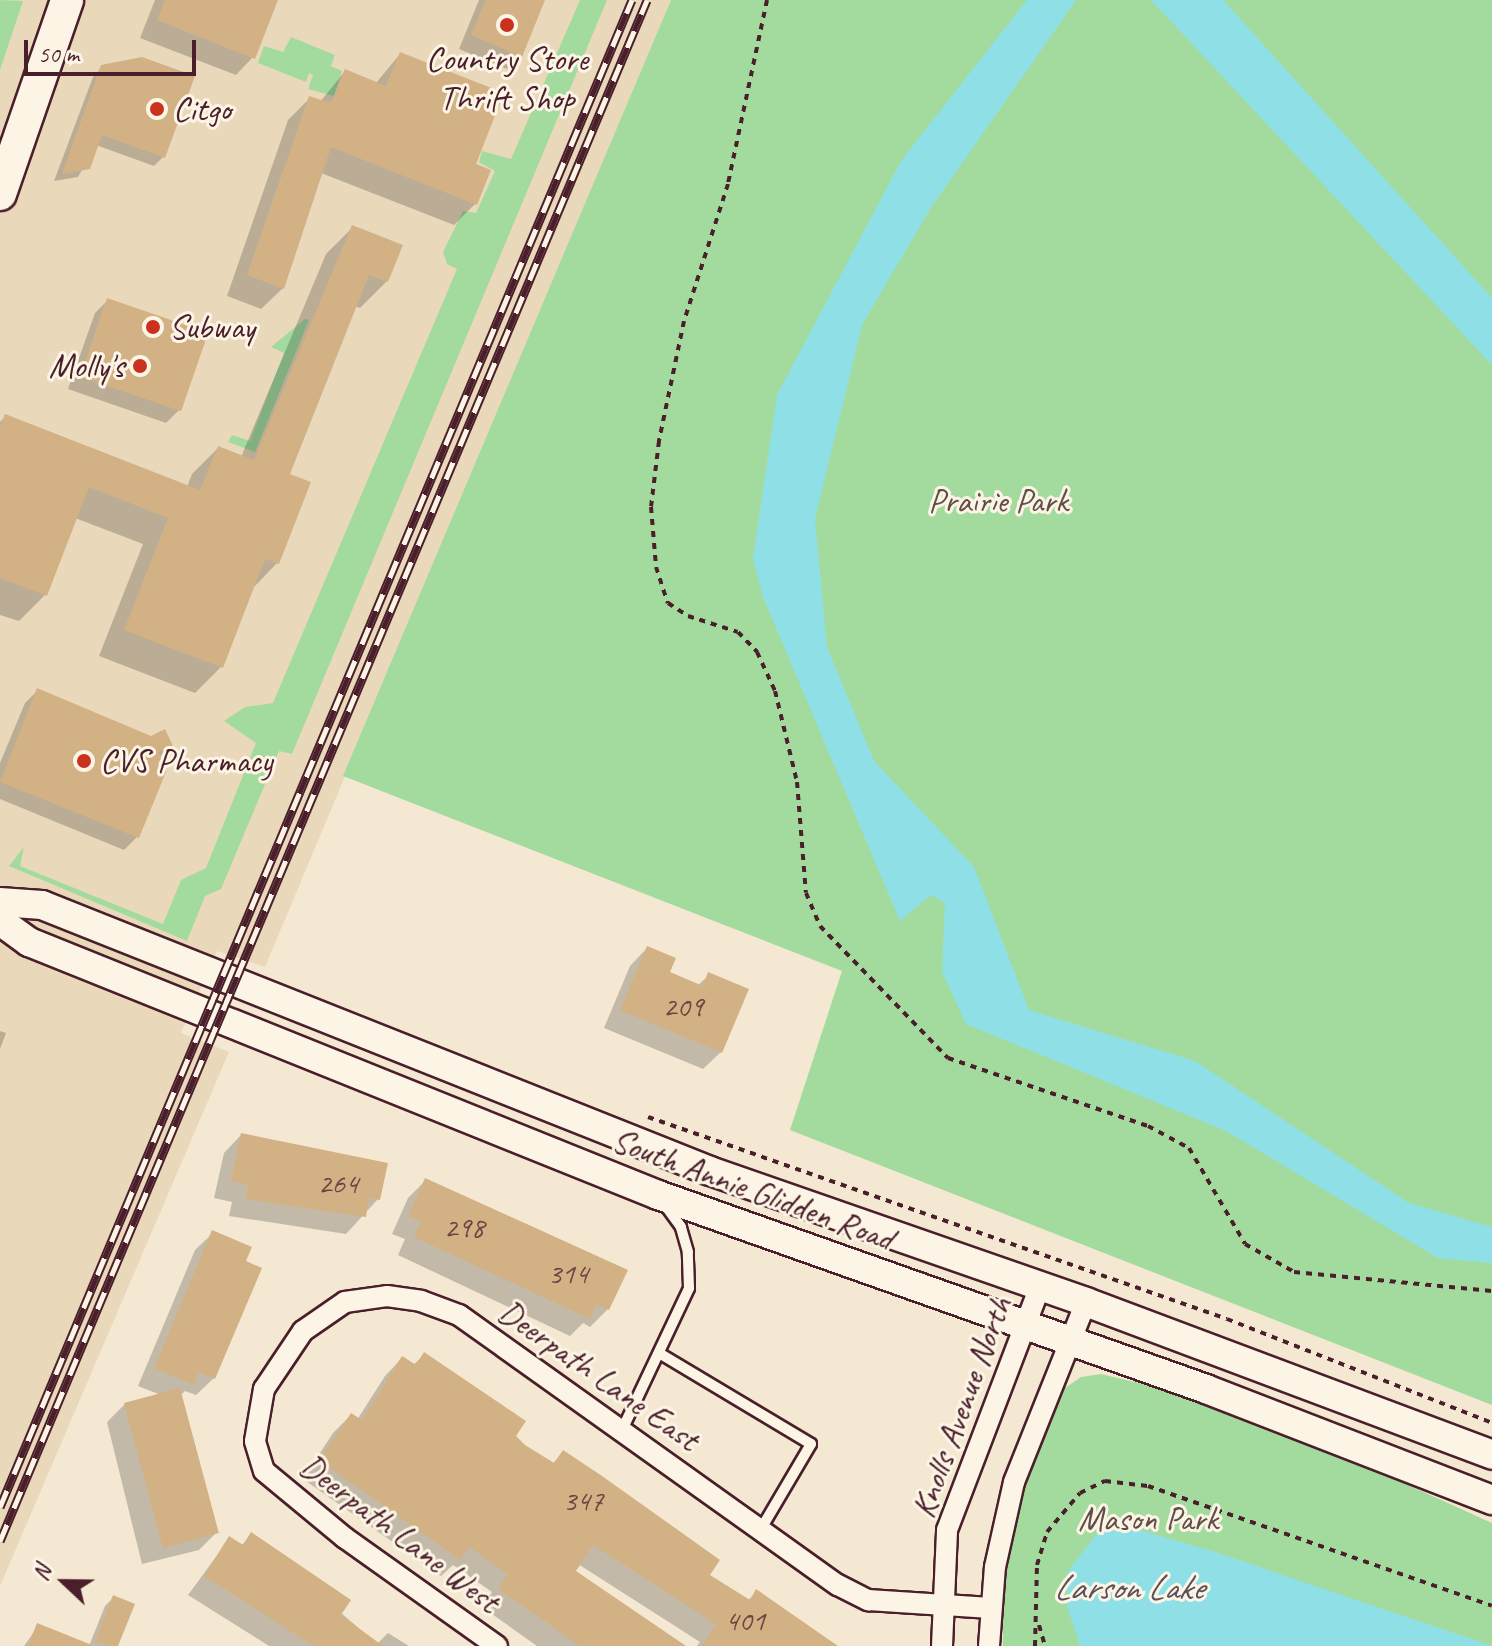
<!DOCTYPE html>
<html>
<head>
<meta charset="utf-8">
<style>
	body { margin:0 }
	#map { position:relative; width:1492px; height:1646px; overflow:hidden; background:#f4e8d2; font-family:Caveat,sans-serif }
	div>[style] { position:absolute }
	.built>* { inset:0; background:#ead8bb }
	.green>* { inset:0; background:#a3db9f }
	.water>* { inset:0; background:#8ee0e6 }
	.shadow>* { inset:0; background:#0003 }
	.building>* { inset:0; background:#d2b285; transform-origin:0 0 }
	.path>* { height:4px; margin-top:-2px; transform-origin:0; background:repeating-linear-gradient(90deg,#4a1f2b 0 6px,transparent 0 12px) }
	.roads { filter:drop-shadow(2px 0 #4a1f2b) drop-shadow(-2px 0 #4a1f2b) drop-shadow(0 2px #4a1f2b) drop-shadow(0 -2px #4a1f2b) }
	.service>* { height:10px; margin:-5px; padding:0 5px; transform-origin:5px; border-radius:5px; background:#fcf5e5 }
	.minor>* { height:20px; margin:-10px; padding:0 10px; transform-origin:10px; border-radius:10px; background:#fcf5e5 }
	.secondary>* { height:28px; margin:-14px; padding:0 14px; transform-origin:14px; border-radius:14px; background:#fcf5e5 }
	.primary>* { height:32px; margin:-16px; padding:0 16px; transform-origin:16px; border-radius:16px; background:#fcf5e5 }
	.rail>* { height:9px; margin-top:-4.5px; transform-origin:0; background:repeating-linear-gradient(90deg,#fcf5e5 0 18px,#4a1f2b 0 36px); box-sizing:border-box; border-block:2px solid #4a1f2b }
	.dots>* { width:22px; height:22px; translate:-50% -50%; box-sizing:border-box; border:4px solid #fcf5e5; border-radius:50% }
	span { translate:-50% -50%; white-space:nowrap; text-align:center; line-height:1.15; -webkit-text-stroke:6px #fcf5e5; paint-order:stroke }
	.number-label { font-size:30px; color:#6c4442 }
	.number-label span { -webkit-text-stroke-width:0 }
	.poi-label { font-size:34px; color:#4a1f2b }
	.left { translate:0 -50%; text-align:left }
	.right { translate:-100% -50%; text-align:right }
	.park-label { font-size:34px; color:#604e48 }
	.street-label { font-size:34px; color:#4a1f2b }
	.water-label { font-size:36px; color:#5b4f5a; font-style:italic }
	.north { position:absolute; left:24px; top:1542px; width:80px; height:80px; -webkit-text-stroke:6px #fcf5e5; paint-order:stroke; rotate:292deg; font-size:22px; font-weight:700; line-height:32px; text-align:center; color:#4a1f2b }
	.north::after { content:''; display:block; margin:auto; width:28px; height:36px; background:#4a1f2b; clip-path:polygon(50% 0,100% 100%,50% 72%,0 100%) }
	.scale { position:absolute; left:24px; top:40px; width:172px; height:36px; box-sizing:border-box; border:4px solid #4a1f2b; border-top:0; padding-left:10px; font-size:24px; line-height:28px; white-space:nowrap; color:#4a1f2b; -webkit-text-stroke:6px #fcf5e5; paint-order:stroke }
</style>
</head>
<body>
<div id="map">
	<div class="built">
		<div style="clip-path:polygon(0 0,671px 0,265px 967px,217px 951px,181px 1033px,229px 1052px,0 1586px)"></div>
	</div>
	<div class="green">
		<div style="clip-path:polygon(0 0,23px 1px,0 70px)"></div>
		<div style="clip-path:polygon(580px 0,607px 0,292px 754px,279px 751px,221px 889px,205px 896px,187px 941px,9px 866px,24px 847px,20px 866px,163px 924px,181px 880px,206px 868px,256px 743px,224px 721px,245px 707px,273px 703px,457px 269px,447px 264px,443px 252px,463px 211px,476px 213px,495px 171px,479px 162px,482px 151px,511px 159px)"></div>
		<div style="clip-path:polygon(671px 0,1492px 0,1492px 1405px,790px 1130px,842px 971px,343px 776px)"></div>
		<div style="clip-path:polygon(291px 37px,335px 55px,331px 66px,342px 71px,335px 93px,360px 103px,308px 89px,313px 75px,309px 73px,306px 82px,258px 63px,264px 46px,283px 52px)"></div>
		<div style="clip-path:polygon(305px 319px,309px 320px,255px 452px,228px 442px,232px 435px,250px 441px,284px 353px,271px 347px)"></div>
		<div style="clip-path:polygon(1101px 1374px,1177px 1392px,1333px 1451px,1492px 1523px,1492px 1646px,1003px 1646px,1002px 1600px,1017px 1506px,1065px 1388px,1081px 1377px)"></div>
	</div>
	<div class="water">
		<div style="clip-path:polygon(1027px 0,1076px 0,930px 209px,862px 325px,815px 519px,827px 647px,874px 761px,974px 867px,1029px 1010px,1195px 1061px,1409px 1203px,1492px 1227px,1492px 1263px,1438px 1258px,1226px 1131px,966px 1024px,942px 972px,945px 903px,931px 895px,900px 921px,763px 597px,753px 559px,777px 395px,901px 161px)"></div>
		<div style="clip-path:polygon(1151px 0,1223px 0,1492px 298px,1492px 365px)"></div>
		<div style="clip-path:polygon(1119px 1524px,1212px 1551px,1492px 1646px,1080px 1646px,1066px 1603px,1069px 1570px,1099px 1531px)"></div>
	</div>
	<div class="shadow">
		<div style="clip-path:polygon(155px 0,262px 0,253px 57px,236px 75px,140px 38px)"></div>
		<div style="clip-path:polygon(479px 0,543px 0,520px 56px,507px 69px,459px 49px)"></div>
		<div style="clip-path:polygon(400px 54px,473px 165px,475px 204px,454px 225px,321px 173px,283px 288px,261px 309px,227px 296px,288px 120px,309px 99px,320px 102px,345px 71px,376px 83px)"></div>
		<div style="clip-path:polygon(102px 67px,163px 157px,154px 166px,96px 145px,78px 177px,54px 181px,93px 77px)"></div>
		<div style="clip-path:polygon(352px 228px,387px 281px,360px 308px,355px 306px,288px 475px,277px 563px,252px 589px,221px 667px,195px 693px,99px 656px,143px 544px,75px 518px,45px 595px,19px 621px,0 615px,0 422px,6px 416px,187px 487px,192px 474px,218px 448px,241px 457px,326px 254px)"></div>
		<div style="clip-path:polygon(108px 300px,179px 410px,166px 423px,68px 389px,95px 313px)"></div>
		<div style="clip-path:polygon(38px 690px,170px 746px,159px 758px,164px 772px,137px 837px,124px 850px,0 799px,0 763px,25px 703px)"></div>
		<div style="clip-path:polygon(647px 948px,667px 973px,697px 986px,709px 975px,721px 1052px,703px 1069px,604px 1028px,630px 966px)"></div>
		<div style="clip-path:polygon(0 1031px,6px 1033px,0 1049px)"></div>
		<div style="clip-path:polygon(241px 1135px,378px 1199px,346px 1234px,229px 1216px,232px 1202px,214px 1198px,224px 1153px)"></div>
		<div style="clip-path:polygon(426px 1180px,608px 1309px,590px 1327px,583px 1323px,570px 1336px,398px 1255px,405px 1239px,392px 1234px,408px 1198px)"></div>
		<div style="clip-path:polygon(213px 1233px,214px 1378px,196px 1395px,185px 1391px,180px 1396px,217px 1532px,199px 1550px,142px 1564px,107px 1422px,125px 1404px,161px 1395px,138px 1386px,195px 1250px)"></div>
		<div style="clip-path:polygon(425px 1354px,524px 1446px,552px 1464px,563px 1453px,708px 1576px,747px 1601px,757px 1592px,836px 1646px,697px 1646px,700px 1642px,578px 1564px,573px 1571px,682px 1646px,537px 1646px,482px 1607px,492px 1592px,453px 1565px,441px 1576px,303px 1479px,333px 1433px,351px 1415px,357px 1420px,385px 1376px,402px 1358px,413px 1365px)"></div>
		<div style="clip-path:polygon(251px 1535px,377px 1644px,388px 1633px,409px 1646px,269px 1646px,188px 1595px,229px 1539px,241px 1546px)"></div>
		<div style="clip-path:polygon(114px 1597px,116px 1646px,89px 1646px,105px 1606px)"></div>
		<div style="clip-path:polygon(38px 1626px,79px 1646px,24px 1646px)"></div>
	</div>
	<div class="building">
		<div style="clip-path:polygon(165px 0,278px 0,255px 59px,157px 20px)"></div>
		<div style="clip-path:polygon(486px 0,545px 0,522px 57px,471px 35px)"></div>
		<div style="clip-path:polygon(400px 52px,504px 93px,476px 164px,491px 170px,477px 205px,331px 147px,284px 289px,247px 275px,309px 96px,331px 103px,345px 69px,386px 86px)"></div>
		<div style="clip-path:polygon(142px 57px,195px 76px,165px 158px,102px 135px,90px 169px,62px 174px,101px 65px)"></div>
		<div style="clip-path:polygon(352px 225px,403px 245px,388px 282px,369px 275px,290px 474px,311px 482px,279px 564px,265px 559px,223px 668px,124px 630px,168px 518px,89px 487px,47px 596px,0 578px,0 427px,5px 414px,200px 490px,218px 446px,254px 460px)"></div>
		<div style="left:107px;top:298px;width:107px;height:83px;rotate:19deg"></div>
		<div style="clip-path:polygon(37px 688px,151px 736px,165px 729px,173px 746px,159px 752px,166px 772px,139px 838px,0 782px)"></div>
		<div style="clip-path:polygon(647px 946px,676px 958px,670px 972px,703px 986px,708px 972px,749px 989px,722px 1053px,620px 1010px)"></div>
		<div style="clip-path:polygon(241px 1133px,388px 1163px,380px 1200px,369px 1198px,366px 1217px,246px 1199px,248px 1184px,231px 1181px)"></div>
		<div style="clip-path:polygon(425px 1178px,628px 1270px,609px 1310px,596px 1304px,590px 1319px,414px 1237px,421px 1221px,408px 1216px)"></div>
		<div style="clip-path:polygon(212px 1230px,252px 1247px,246px 1261px,262px 1268px,215px 1379px,199px 1372px,194px 1385px,154px 1368px)"></div>
		<div style="clip-path:polygon(424px 1352px,526px 1421px,516px 1436px,525px 1445px,554px 1463px,563px 1450px,602px 1476px,720px 1560px,710px 1575px,750px 1600px,756px 1589px,838px 1646px,702px 1646px,716px 1624px,593px 1545px,576px 1571px,686px 1646px,580px 1646px,498px 1589px,508px 1574px,469px 1547px,460px 1560px,319px 1460px,351px 1413px,362px 1420px,402px 1356px,416px 1365px)"></div>
		<div style="left:180px;top:1388px;width:150px;height:58px;rotate:75deg"></div>
		<div style="clip-path:polygon(251px 1532px,351px 1600px,341px 1615px,383px 1646px,314px 1646px,204px 1576px,229px 1536px,243px 1545px)"></div>
		<div style="clip-path:polygon(113px 1595px,135px 1604px,118px 1646px,108px 1646px,95px 1641px)"></div>
		<div style="clip-path:polygon(37px 1623px,92px 1645px,91px 1646px,28px 1646px)"></div>
	</div>
	<div class="path">
		<div style="left:767px;top:0;width:188px;rotate:102deg"></div>
		<div style="left:728px;top:184px;width:144px;rotate:107.8deg"></div>
		<div style="left:684px;top:321px;width:123px;rotate:101.8deg"></div>
		<div style="left:659px;top:441px;width:66px;rotate:96.9deg"></div>
		<div style="left:651px;top:507px;width:60px;rotate:85.2deg"></div>
		<div style="left:656px;top:567px;width:38px;rotate:72deg"></div>
		<div style="left:668px;top:603px;width:24px;rotate:33deg"></div>
		<div style="left:688px;top:616px;width:52px;rotate:17.7deg"></div>
		<div style="left:738px;top:632px;width:28px;rotate:46deg"></div>
		<div style="left:757px;top:652px;width:43px;rotate:65.2deg"></div>
		<div style="left:775px;top:691px;width:94px;rotate:76.4deg"></div>
		<div style="left:797px;top:782px;width:111px;rotate:85.4deg"></div>
		<div style="left:806px;top:893px;width:36px;rotate:67deg"></div>
		<div style="left:820px;top:926px;width:184px;rotate:45.9deg"></div>
		<div style="left:948px;top:1058px;width:211px;rotate:18.8deg"></div>
		<div style="left:1148px;top:1126px;width:47px;rotate:28.2deg"></div>
		<div style="left:1189px;top:1148px;width:111px;rotate:59.7deg"></div>
		<div style="left:1245px;top:1244px;width:56px;rotate:29.7deg"></div>
		<div style="left:1294px;top:1272px;width:199px;rotate:5.5deg"></div>
		<div style="left:648px;top:1117px;width:613px;rotate:19.23deg"></div>
		<div style="left:1227px;top:1319px;width:285px;rotate:21.4deg"></div>
		<div style="left:1039px;top:1625px;width:22px;rotate:74deg"></div>
		<div style="left:1035px;top:1646px;width:81px;rotate:-88.6deg"></div>
		<div style="left:1037px;top:1565px;width:34px;rotate:-73deg"></div>
		<div style="left:1047px;top:1532px;width:51px;rotate:-49.8deg"></div>
		<div style="left:1080px;top:1493px;width:28px;rotate:-26deg"></div>
		<div style="left:1105px;top:1481px;width:43px;rotate:6.6deg"></div>
		<div style="left:1148px;top:1486px;width:364px;rotate:19.2deg"></div>
	</div>
	<div class="roads">
		<div class="service">
			<div style="left:659px;top:1353px;width:177px;rotate:30.9deg"></div>
			<div style="left:811px;top:1444px;width:99px;rotate:120.5deg"></div>
			<div style="left:622px;top:1430px;width:157px;rotate:-64.7deg"></div>
			<div style="left:689px;top:1288px;width:36px;rotate:-92deg"></div>
			<div style="left:688px;top:1252px;width:26px;rotate:-106deg"></div>
			<div style="left:681px;top:1227px;width:26px;rotate:-126deg"></div>
		</div>
		<div class="minor">
			<div style="left:497px;top:1646px;width:186px;rotate:-144.6deg"></div>
			<div style="left:345px;top:1538px;width:105px;rotate:-140.4deg"></div>
			<div style="left:264px;top:1471px;width:31px;rotate:-107deg"></div>
			<div style="left:255px;top:1441px;width:53px;rotate:-80.2deg"></div>
			<div style="left:264px;top:1389px;width:70px;rotate:-56.1deg"></div>
			<div style="left:303px;top:1331px;width:51px;rotate:-34.6deg"></div>
			<div style="left:345px;top:1302px;width:42px;rotate:-8.1deg"></div>
			<div style="left:387px;top:1296px;width:34px;rotate:8deg"></div>
			<div style="left:421px;top:1301px;width:40px;rotate:20.2deg"></div>
			<div style="left:459px;top:1315px;width:465px;rotate:35.5deg"></div>
			<div style="left:838px;top:1585px;width:34px;rotate:27deg"></div>
			<div style="left:868px;top:1600px;width:123px;rotate:3.7deg"></div>
			<div style="left:942px;top:1646px;width:116px;rotate:-87.5deg"></div>
			<div style="left:947px;top:1530px;width:261px;rotate:-69.1deg"></div>
			<div style="left:989px;top:1646px;width:79px;rotate:-85.7deg"></div>
			<div style="left:995px;top:1567px;width:87px;rotate:-77.4deg"></div>
			<div style="left:1014px;top:1482px;width:194px;rotate:-68.2deg"></div>
		</div>
		<div class="secondary">
			<div style="left:0;top:902px;width:42px;rotate:4.1deg"></div>
			<div style="left:42px;top:905px;width:719px;rotate:21.71deg"></div>
			<div style="left:710px;top:1171px;width:398px;rotate:19.2deg"></div>
			<div style="left:1086px;top:1302px;width:434px;rotate:20.6deg"></div>
			<div style="left:0;top:921px;width:36px;rotate:36deg"></div>
			<div style="left:29px;top:942px;width:678px;rotate:21.91deg"></div>
			<div style="left:658px;top:1195px;width:581px;rotate:19.49deg"></div>
			<div style="left:1206px;top:1389px;width:307px;rotate:21.2deg"></div>
		</div>
		<div class="primary">
			<div style="left:0;top:194px;width:205px;rotate:-70.9deg"></div>
		</div>
	</div>
	<div class="rail">
		<div style="left:0;top:1507px;width:1634px;rotate:-67.25deg"></div>
		<div style="left:0;top:1541px;width:1671px;rotate:-67.22deg"></div>
	</div>
	<div class="dots">
		<div style="left:507px;top:25px;background:#c8321e"></div>
		<div style="left:157px;top:109px;background:#c8321e"></div>
		<div style="left:153px;top:327px;background:#c8321e"></div>
		<div style="left:140px;top:366px;background:#c8321e"></div>
		<div style="left:84px;top:761px;background:#c8321e"></div>
	</div>
	<div class="number-label">
		<span style="left:683px;top:1006px">209</span>
		<span style="left:338px;top:1183px">264</span>
		<span style="left:464px;top:1227px">298</span>
		<span style="left:568px;top:1273px">314</span>
		<span style="left:583px;top:1500px">347</span>
		<span style="left:745px;top:1620px">401</span>
	</div>
	<div class="poi-label">
		<span style="left:507px;top:78px">Country Store<br>Thrift Shop</span>
		<span class="left" style="left:173px;top:109px">Citgo</span>
		<span class="left" style="left:169px;top:327px">Subway</span>
		<span class="right" style="left:124px;top:366px">Molly's</span>
		<span class="left" style="left:100px;top:761px">CVS Pharmacy</span>
	</div>
	<div class="park-label">
		<span style="left:998px;top:501px">Prairie Park</span>
		<span style="left:1148px;top:1519px">Mason Park</span>
	</div>
	<div class="street-label">
		<span style="left:753px;top:1189px;rotate:20deg">South Annie Glidden Road</span>
		<span style="left:599px;top:1375px;rotate:35deg">Deerpath Lane East</span>
		<span style="left:961px;top:1407px;rotate:-70deg">Knolls Avenue North</span>
		<span style="left:400px;top:1533px;rotate:37deg">Deerpath Lane West</span>
	</div>
	<div class="water-label">
		<span style="left:1128px;top:1588px">Larson Lake</span>
	</div>
	<div class="north">N</div>
	<div class="scale">50 m</div>
</div>
</body>
</html>
